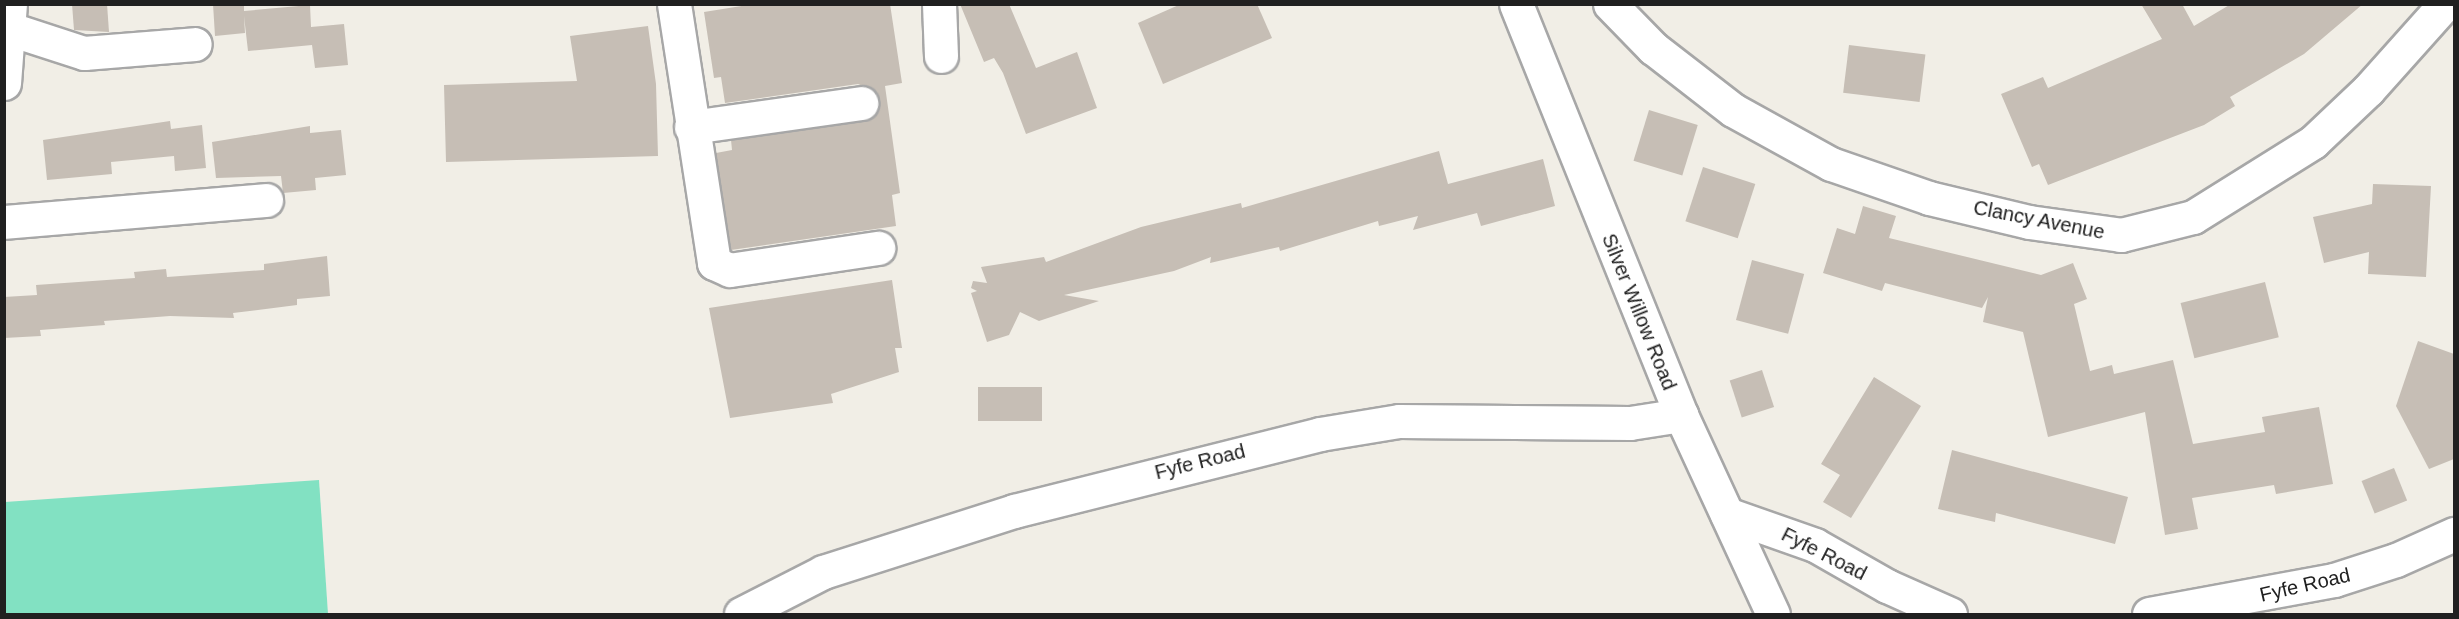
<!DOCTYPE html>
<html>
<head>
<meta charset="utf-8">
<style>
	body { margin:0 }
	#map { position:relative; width:2459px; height:619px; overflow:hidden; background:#f1eee6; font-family:Helvetica,sans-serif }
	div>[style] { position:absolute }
	.pitch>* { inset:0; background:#82e1c2 }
	.building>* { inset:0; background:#c6beb5; transform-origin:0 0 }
	.roads { filter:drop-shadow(2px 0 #a7a7a7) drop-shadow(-2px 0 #a7a7a7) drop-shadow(0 2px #a7a7a7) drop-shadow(0 -2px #a7a7a7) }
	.minor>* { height:33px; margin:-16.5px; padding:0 16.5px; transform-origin:16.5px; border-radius:16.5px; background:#fff }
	span { translate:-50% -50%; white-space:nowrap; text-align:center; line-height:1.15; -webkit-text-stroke:4.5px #fff; paint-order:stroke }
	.street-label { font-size:20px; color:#202020 }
	.frame { position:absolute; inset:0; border:6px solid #202020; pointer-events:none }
</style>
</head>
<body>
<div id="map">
	<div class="pitch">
		<div style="clip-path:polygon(319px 480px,328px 614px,5px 614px,5px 502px)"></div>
	</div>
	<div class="building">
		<div style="clip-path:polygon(72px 4px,107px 4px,109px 32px,74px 30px)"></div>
		<div style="clip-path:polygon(213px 4px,244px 4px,244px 11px,310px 5px,311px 27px,344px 24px,348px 65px,315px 68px,312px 45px,248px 51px,244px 16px,245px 33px,215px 36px)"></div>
		<div style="clip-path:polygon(754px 4px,890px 4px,902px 83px,885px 86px,900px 193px,892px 195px,896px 226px,731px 250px,716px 153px,732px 150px,731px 140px,864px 121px,873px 117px,880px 101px,875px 91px,858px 84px,725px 103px,721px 77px,714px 78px,704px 12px)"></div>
		<div style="clip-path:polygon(960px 4px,1009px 4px,1036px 68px,1077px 52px,1097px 108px,1026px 134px,1003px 73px,994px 58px,984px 62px)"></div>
		<div style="clip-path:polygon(1181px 4px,1257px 4px,1272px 38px,1163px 84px,1138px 23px)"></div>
		<div style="clip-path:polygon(2141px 4px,2182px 4px,2194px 26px,2231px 4px,2363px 4px,2304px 54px,2230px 97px,2235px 106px,2204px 125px,2048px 185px,2039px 164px,2032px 167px,2001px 94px,2043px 77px,2048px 88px,2162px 39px)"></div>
		<div style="clip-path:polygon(648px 26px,656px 84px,658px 156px,446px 162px,444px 85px,577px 81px,570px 36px)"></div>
		<div style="left:1849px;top:45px;width:77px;height:48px;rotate:7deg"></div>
		<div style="left:1649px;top:110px;width:51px;height:53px;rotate:17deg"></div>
		<div style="clip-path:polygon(170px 121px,171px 129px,202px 125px,206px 168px,175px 171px,174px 156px,111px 162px,112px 174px,47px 180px,43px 140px)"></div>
		<div style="clip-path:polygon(310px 126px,310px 133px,341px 130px,346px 175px,315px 178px,316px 190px,283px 193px,281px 176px,216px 178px,212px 142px)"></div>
		<div style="clip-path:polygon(1439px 151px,1448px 184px,1543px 159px,1555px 206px,1481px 226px,1477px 213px,1413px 230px,1418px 216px,1379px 226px,1378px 221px,1280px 251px,1279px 247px,1210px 263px,1211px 257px,1174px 271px,1064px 295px,1099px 301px,1039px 321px,1020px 312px,1009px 335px,987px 342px,971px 293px,977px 291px,971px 288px,973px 281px,987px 283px,981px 267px,1044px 257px,1046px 262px,1141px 227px,1241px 203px,1242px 208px)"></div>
		<div style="left:1703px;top:167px;width:55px;height:57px;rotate:18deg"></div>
		<div style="clip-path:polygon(2373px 184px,2431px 186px,2426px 277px,2368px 274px,2369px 252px,2324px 263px,2313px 217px,2372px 204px)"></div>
		<div style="clip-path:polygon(1863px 206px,1896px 216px,1889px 238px,2041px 275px,2073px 263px,2087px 299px,2074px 304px,2090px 371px,2112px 365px,2114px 374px,2173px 360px,2193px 444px,2265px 432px,2262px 417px,2319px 407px,2333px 484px,2276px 494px,2274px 485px,2192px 498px,2198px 529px,2165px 535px,2145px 412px,2048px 437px,2023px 332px,1983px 322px,1988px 297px,1982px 308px,1885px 283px,1882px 291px,1823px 273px,1837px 228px,1855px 234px)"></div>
		<div style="clip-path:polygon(327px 256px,330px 296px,297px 299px,297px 305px,233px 313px,234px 318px,170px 316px,104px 321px,105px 325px,40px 330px,41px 336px,4px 338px,4px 297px,37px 295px,36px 285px,135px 278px,134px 272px,166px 269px,167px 277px,264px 270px,264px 264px)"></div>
		<div style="left:1752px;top:260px;width:54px;height:62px;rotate:15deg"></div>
		<div style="clip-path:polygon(892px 280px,902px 348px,895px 348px,899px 372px,831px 394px,833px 403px,730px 418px,709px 308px)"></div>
		<div style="left:2265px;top:282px;width:57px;height:87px;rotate:76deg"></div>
		<div style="clip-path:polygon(2418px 341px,2454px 354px,2454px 459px,2429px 469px,2396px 406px)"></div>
		<div style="left:1762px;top:370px;width:39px;height:34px;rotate:72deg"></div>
		<div style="clip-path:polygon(1874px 377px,1921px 406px,1851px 518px,1823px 502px,1840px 475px,1821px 464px)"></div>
		<div style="left:1042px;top:387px;width:34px;height:64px;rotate:90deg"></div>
		<div style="clip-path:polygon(1952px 450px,2128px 497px,2115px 544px,1996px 513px,1995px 522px,1938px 509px)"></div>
		<div style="left:2394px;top:468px;width:35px;height:35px;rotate:68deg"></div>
	</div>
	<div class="roads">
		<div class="minor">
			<div style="left:674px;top:4px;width:262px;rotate:81.2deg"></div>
			<div style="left:714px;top:263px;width:17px;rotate:24deg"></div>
			<div style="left:730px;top:270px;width:150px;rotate:-8.5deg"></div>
			<div style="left:939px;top:4px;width:52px;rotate:87.8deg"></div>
			<div style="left:1516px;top:4px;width:443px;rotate:68.1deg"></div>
			<div style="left:1681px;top:415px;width:219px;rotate:65.2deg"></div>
			<div style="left:1610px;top:4px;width:62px;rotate:45.7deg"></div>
			<div style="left:1653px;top:48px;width:101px;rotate:37.8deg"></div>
			<div style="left:1733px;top:110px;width:112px;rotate:28.9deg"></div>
			<div style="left:1831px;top:164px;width:104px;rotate:19.1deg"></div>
			<div style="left:1929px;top:198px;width:103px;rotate:13.5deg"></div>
			<div style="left:2029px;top:222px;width:93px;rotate:8deg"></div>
			<div style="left:2121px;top:235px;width:74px;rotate:-14deg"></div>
			<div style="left:2193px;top:217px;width:142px;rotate:-32deg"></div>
			<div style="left:2313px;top:142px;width:76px;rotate:-43.4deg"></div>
			<div style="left:2368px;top:90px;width:115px;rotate:-48.2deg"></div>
			<div style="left:10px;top:29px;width:78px;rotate:18deg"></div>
			<div style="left:84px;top:53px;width:111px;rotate:-4.6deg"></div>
			<div style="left:4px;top:83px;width:79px;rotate:-85.7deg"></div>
			<div style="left:691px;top:127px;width:172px;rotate:-8deg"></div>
			<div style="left:4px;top:222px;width:263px;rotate:-4.8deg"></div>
			<div style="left:1727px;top:514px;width:93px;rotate:19.4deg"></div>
			<div style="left:1815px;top:545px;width:83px;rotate:29.7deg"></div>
			<div style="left:1887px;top:586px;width:69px;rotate:24deg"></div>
			<div style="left:741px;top:614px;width:92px;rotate:-27.1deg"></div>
			<div style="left:823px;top:572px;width:201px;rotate:-17.7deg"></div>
			<div style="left:1014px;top:511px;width:316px;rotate:-14.1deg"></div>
			<div style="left:1320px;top:434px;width:80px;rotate:-9.3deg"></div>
			<div style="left:1399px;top:421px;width:231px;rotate:0.5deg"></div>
			<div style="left:1630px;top:423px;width:52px;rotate:-8.9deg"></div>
			<div style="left:2149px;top:614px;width:188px;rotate:-10.4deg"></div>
			<div style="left:2334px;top:580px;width:65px;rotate:-17.9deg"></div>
			<div style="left:2396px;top:560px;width:64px;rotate:-24.1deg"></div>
		</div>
	</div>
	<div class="street-label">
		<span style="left:2039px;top:220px;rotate:11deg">Clancy Avenue</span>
		<span style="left:1639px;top:312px;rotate:68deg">Silver Willow Road</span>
		<span style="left:1200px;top:462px;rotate:-14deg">Fyfe Road</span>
		<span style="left:1824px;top:554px;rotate:27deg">Fyfe Road</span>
		<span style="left:2305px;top:585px;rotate:-13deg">Fyfe Road</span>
	</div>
	<div class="frame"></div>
</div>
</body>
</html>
